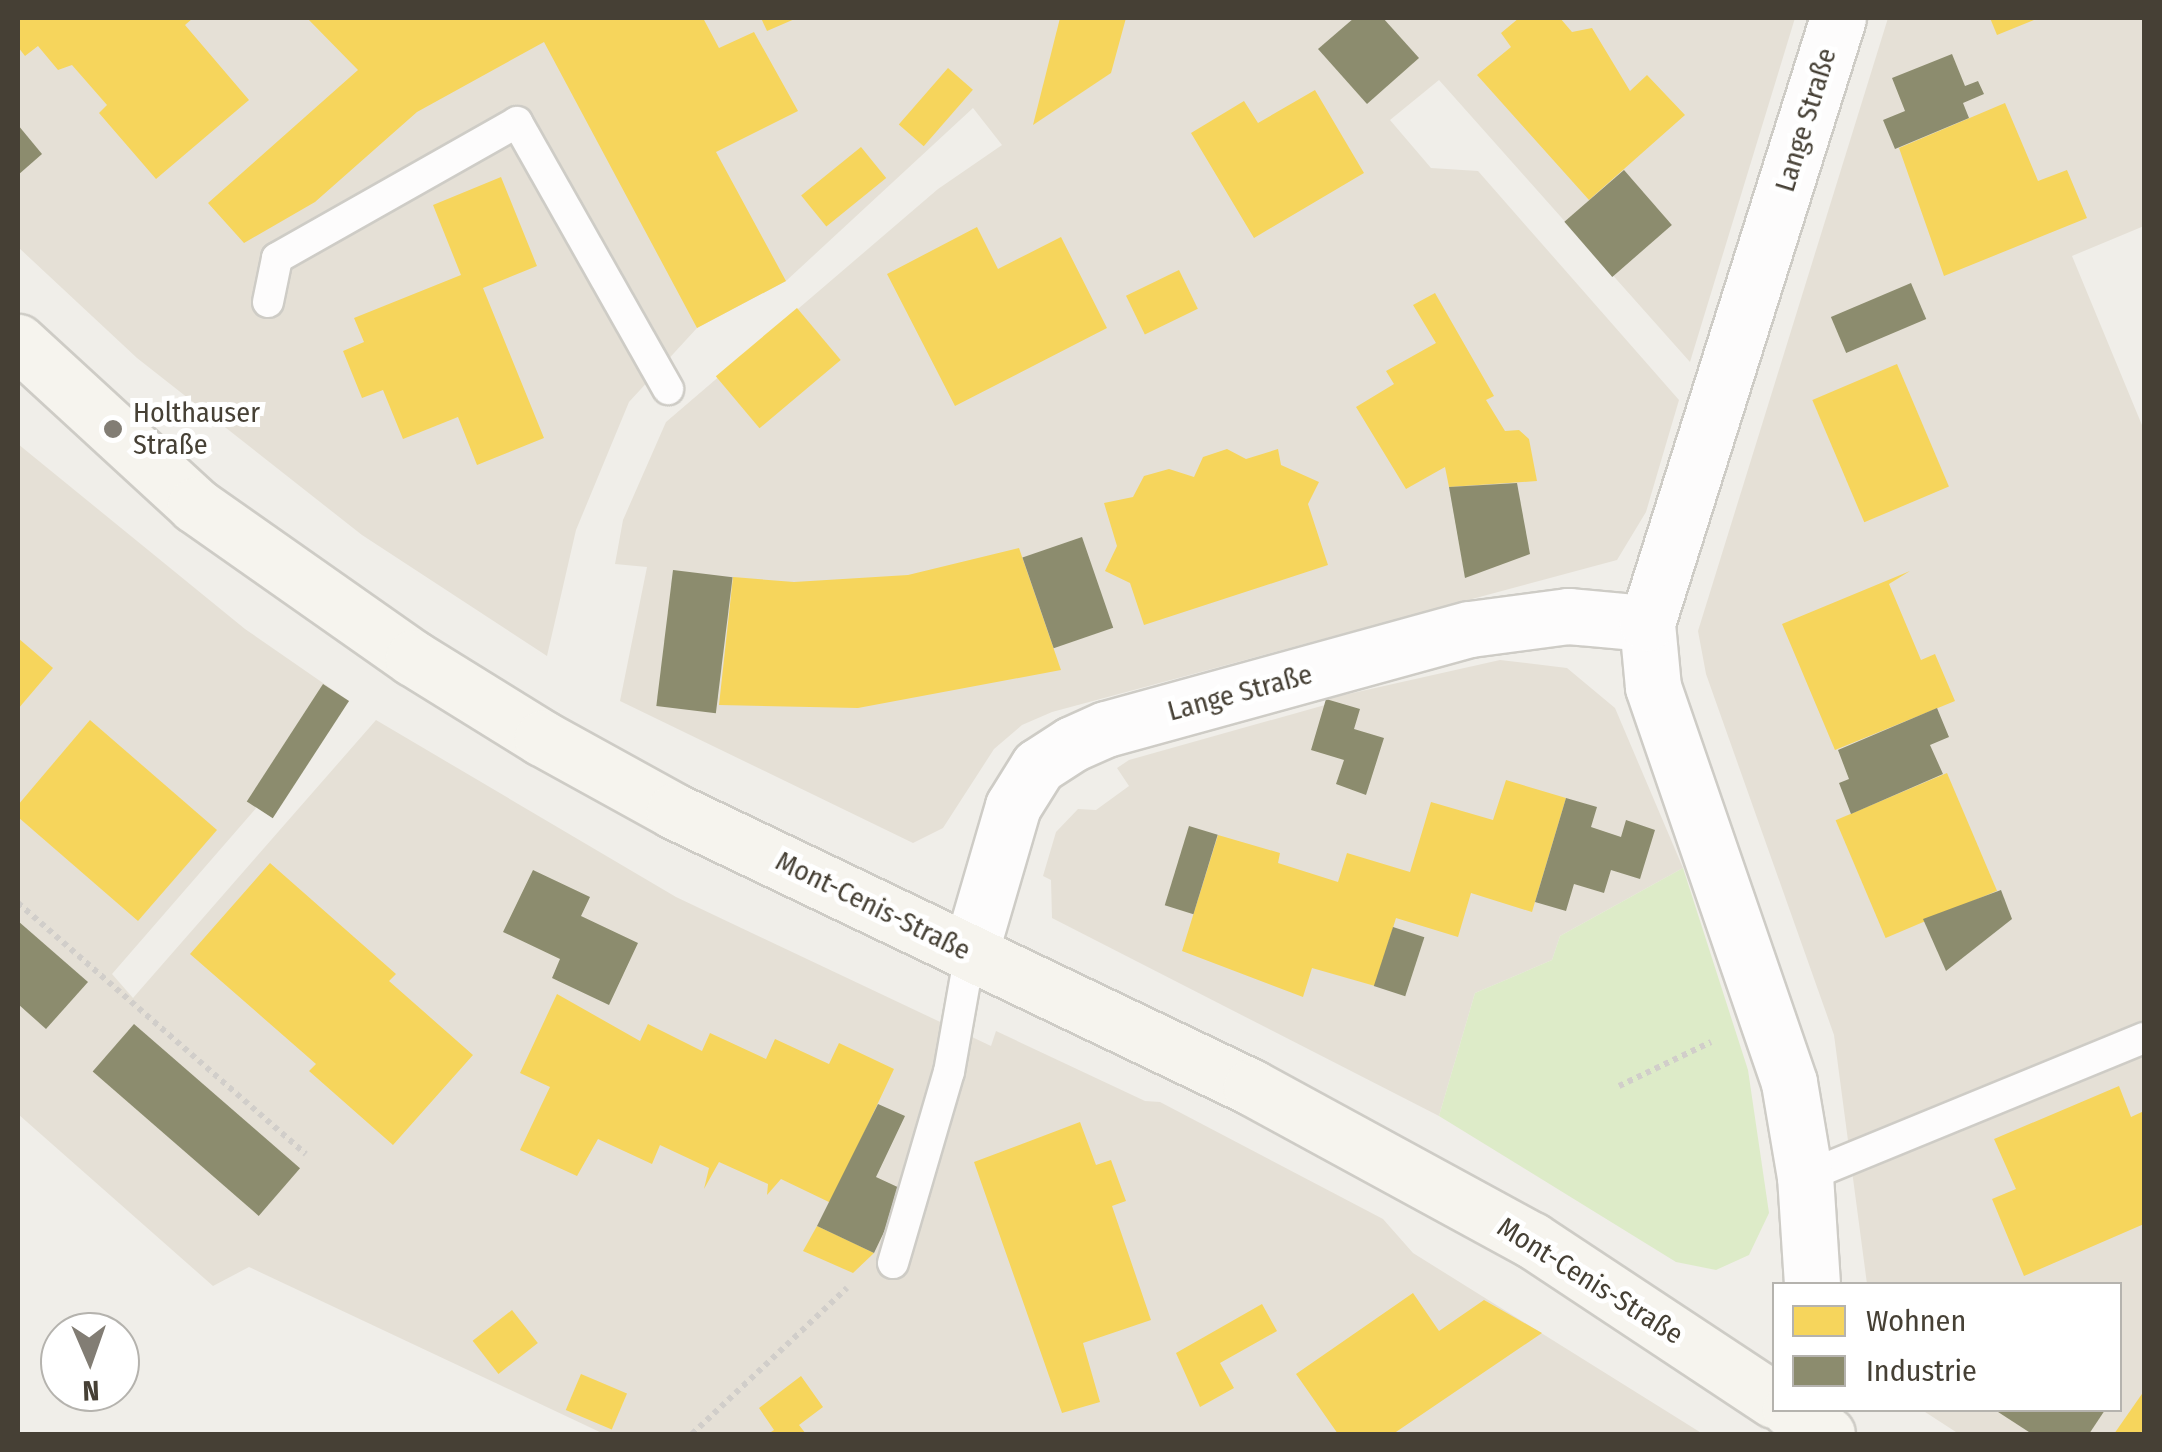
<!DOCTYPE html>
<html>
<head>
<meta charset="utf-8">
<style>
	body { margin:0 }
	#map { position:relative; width:2162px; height:1452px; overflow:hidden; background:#f0eee9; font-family:"Fira Sans Condensed",sans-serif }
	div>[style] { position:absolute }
	.residential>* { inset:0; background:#e5e0d6 }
	.green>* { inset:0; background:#ddebc8 }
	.homes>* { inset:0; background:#f6d55c; transform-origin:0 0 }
	.industry>* { inset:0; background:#8c8c6e; transform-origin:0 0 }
	.path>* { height:6px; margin-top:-3px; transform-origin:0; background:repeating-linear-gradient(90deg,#d1ceca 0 5px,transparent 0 10px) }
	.roads { filter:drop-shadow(2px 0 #ceccc6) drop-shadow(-2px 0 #ceccc6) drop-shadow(0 2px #ceccc6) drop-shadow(0 -2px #ceccc6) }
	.service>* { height:30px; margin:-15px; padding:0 15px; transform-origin:15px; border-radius:15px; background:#fdfcfc }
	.minor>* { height:55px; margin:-27.5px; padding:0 27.5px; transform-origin:27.5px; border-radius:27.5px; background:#fdfcfc }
	.secondary>* { height:55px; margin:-27.5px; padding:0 27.5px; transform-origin:27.5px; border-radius:27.5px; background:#f6f4ee }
	.dots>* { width:28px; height:28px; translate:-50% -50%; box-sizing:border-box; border:5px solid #fff; border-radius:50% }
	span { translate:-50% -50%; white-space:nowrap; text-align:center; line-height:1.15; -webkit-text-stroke:10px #fff; paint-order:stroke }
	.street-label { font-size:28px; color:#464035 }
	.poi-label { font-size:28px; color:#464035 }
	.left { translate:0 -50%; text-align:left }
	.frame { position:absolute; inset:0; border:20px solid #464035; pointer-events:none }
	.legend { position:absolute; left:1772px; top:1282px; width:350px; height:130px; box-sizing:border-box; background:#fff; border:2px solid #b5b3ae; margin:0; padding:12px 18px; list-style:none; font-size:30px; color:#464035 }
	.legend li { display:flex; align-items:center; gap:20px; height:50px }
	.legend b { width:50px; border:2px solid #b5b3ae }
	.north { position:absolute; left:40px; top:1312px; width:100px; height:100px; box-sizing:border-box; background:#fff; border:2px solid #b5b3ae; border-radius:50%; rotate:178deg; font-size:28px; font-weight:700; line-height:40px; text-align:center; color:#464035 }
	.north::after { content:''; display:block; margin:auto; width:35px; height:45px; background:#827d74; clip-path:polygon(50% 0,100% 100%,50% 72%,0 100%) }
</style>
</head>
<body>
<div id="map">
	<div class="residential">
		<div style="clip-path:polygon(18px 18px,1795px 18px,1690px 362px,1439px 80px,1390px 120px,1431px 168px,1478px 171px,1679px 400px,1646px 512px,1617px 560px,1052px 712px,1022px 725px,994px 749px,943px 828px,913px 843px,620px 701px,647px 567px,615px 564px,623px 520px,666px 422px,938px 189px,1002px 145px,973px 108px,786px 281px,697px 328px,629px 402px,576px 530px,547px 656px,362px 535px,137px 358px,18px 247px)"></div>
		<div style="clip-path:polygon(1888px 18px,2144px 18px,2144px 226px,2072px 256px,2144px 430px,2144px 1434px,1959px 1434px,1922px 1410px,2120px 1410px,2120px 1284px,1867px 1284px,1834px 1035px,1706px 674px,1698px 631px)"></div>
		<div style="clip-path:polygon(18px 444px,245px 629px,349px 701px,112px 974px,133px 998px,376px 720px,676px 897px,991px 1046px,996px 1031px,1145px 1101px,1160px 1102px,1383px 1219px,1413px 1253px,1703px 1434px,604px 1434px,249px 1267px,213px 1286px,18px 1114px)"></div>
		<div style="clip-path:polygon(1500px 660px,1567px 668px,1615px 708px,1683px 868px,1560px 936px,1552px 960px,1475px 993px,1439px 1116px,1052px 918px,1051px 880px,1043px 876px,1056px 832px,1078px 809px,1096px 810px,1129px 786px,1117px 768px,1129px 760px,1325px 705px,1326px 699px)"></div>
	</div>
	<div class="green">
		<div style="clip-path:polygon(1683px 868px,1748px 1070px,1769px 1213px,1749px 1255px,1716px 1270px,1676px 1262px,1439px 1116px,1475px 993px,1552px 960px,1560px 936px)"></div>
	</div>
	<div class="homes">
		<div style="clip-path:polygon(18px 18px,193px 18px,185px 25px,249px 100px,156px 179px,99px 113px,107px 105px,72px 65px,58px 70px,38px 46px,25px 56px,18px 47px)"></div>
		<div style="clip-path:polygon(307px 18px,703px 18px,719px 48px,754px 32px,798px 111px,716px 152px,786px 281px,697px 328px,544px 42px,417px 112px,315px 202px,244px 243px,208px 203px,358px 70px)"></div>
		<div style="clip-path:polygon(761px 18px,797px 18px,767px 31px)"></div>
		<div style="clip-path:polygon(1060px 18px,1126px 18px,1111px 73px,1033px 125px)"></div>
		<div style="clip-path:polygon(1519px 18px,1560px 18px,1572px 32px,1592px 28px,1630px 91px,1647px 75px,1685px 115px,1589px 200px,1477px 75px,1511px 47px,1501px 33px)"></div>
		<div style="clip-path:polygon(1990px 18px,2039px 18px,1997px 35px)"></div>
		<div style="left:948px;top:68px;width:33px;height:75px;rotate:41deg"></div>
		<div style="clip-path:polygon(1315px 90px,1364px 173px,1254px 238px,1191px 133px,1244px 101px,1258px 123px)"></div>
		<div style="clip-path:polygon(2005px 103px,2038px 181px,2067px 170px,2087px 218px,1944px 276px,1899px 148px)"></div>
		<div style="left:861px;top:147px;width:40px;height:77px;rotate:51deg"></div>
		<div style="clip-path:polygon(501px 177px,537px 266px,483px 288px,544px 438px,477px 465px,458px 417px,403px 439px,383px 390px,362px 398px,343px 351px,364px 342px,354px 318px,461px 275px,433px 205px)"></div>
		<div style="clip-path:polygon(977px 227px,998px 269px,1061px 237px,1107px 328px,955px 406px,887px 274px)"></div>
		<div style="left:1179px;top:270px;width:43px;height:59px;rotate:64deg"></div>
		<div style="clip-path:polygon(1435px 293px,1494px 396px,1486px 400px,1505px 431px,1519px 430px,1529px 439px,1537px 481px,1449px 487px,1445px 467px,1406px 489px,1356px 407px,1394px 384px,1386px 371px,1436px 343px,1413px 305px)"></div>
		<div style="left:797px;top:308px;width:68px;height:106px;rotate:50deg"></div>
		<div style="left:1897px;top:364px;width:133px;height:92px;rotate:67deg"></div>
		<div style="clip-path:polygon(1227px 449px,1246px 459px,1278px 449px,1281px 465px,1319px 482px,1308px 504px,1328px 565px,1144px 625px,1130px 583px,1105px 571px,1117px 546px,1104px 503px,1133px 497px,1144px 476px,1169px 469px,1194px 477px,1203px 457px)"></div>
		<div style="clip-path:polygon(1019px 548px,1061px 670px,858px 708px,719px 705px,733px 577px,794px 582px,908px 575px)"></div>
		<div style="clip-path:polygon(1910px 571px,1889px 584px,1921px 660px,1935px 654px,1955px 701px,1835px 750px,1782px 624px)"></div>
		<div style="clip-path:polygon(18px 638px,53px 668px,18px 709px)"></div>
		<div style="clip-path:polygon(90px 720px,217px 830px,138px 921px,18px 817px,18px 805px)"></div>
		<div style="left:1947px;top:773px;width:128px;height:121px;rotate:67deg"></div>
		<div style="clip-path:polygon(1506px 780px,1566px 798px,1532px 912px,1471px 893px,1458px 937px,1396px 918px,1375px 986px,1312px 968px,1303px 997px,1182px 951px,1218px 835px,1280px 853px,1278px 863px,1338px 882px,1347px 853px,1410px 872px,1431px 802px,1493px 820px)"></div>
		<div style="clip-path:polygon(270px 863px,396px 974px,389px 981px,473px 1055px,393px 1145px,309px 1071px,316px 1064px,190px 954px)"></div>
		<div style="clip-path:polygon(557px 994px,640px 1041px,648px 1024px,702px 1051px,710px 1033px,766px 1059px,775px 1039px,829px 1064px,839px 1043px,894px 1069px,831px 1203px,781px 1179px,767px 1195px,768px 1184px,719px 1162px,704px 1189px,709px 1168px,660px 1145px,652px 1164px,598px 1139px,577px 1176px,520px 1150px,550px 1087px,520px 1073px)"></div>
		<div style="clip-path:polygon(2119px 1086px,2131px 1117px,2144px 1111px,2144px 1224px,2024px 1276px,1992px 1199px,2016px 1189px,1994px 1139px)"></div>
		<div style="clip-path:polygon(1080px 1122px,1096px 1165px,1111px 1160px,1126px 1201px,1112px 1206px,1151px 1320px,1083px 1343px,1100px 1402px,1062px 1413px,974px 1162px)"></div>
		<div style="clip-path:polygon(817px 1226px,847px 1240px,874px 1253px,853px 1273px,803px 1251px)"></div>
		<div style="clip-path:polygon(1413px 1293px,1439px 1331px,1484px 1300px,1542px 1333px,1393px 1434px,1338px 1434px,1296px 1374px)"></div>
		<div style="clip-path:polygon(1262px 1304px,1277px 1331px,1220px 1363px,1234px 1388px,1200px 1407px,1176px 1353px)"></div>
		<div style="left:512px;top:1310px;width:42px;height:50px;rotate:52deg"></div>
		<div style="left:581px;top:1374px;width:50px;height:39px;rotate:23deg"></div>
		<div style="clip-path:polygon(801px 1376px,823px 1407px,799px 1425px,806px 1434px,768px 1434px,774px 1430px,759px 1408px)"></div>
		<div style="clip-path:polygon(2144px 1391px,2144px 1434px,2114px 1434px)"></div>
	</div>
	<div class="industry">
		<div style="clip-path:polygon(1354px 18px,1383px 18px,1419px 58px,1367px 104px,1318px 49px)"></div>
		<div style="clip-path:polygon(1952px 54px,1965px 86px,1978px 81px,1984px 94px,1963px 103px,1969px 118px,1895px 149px,1883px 120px,1905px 111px,1892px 78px)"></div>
		<div style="clip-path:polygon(18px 125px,42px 154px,18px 175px)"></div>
		<div style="left:1624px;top:170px;width:73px;height:79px;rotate:49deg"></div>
		<div style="left:1911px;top:283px;width:39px;height:87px;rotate:67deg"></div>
		<div style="clip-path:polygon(1517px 483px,1530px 554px,1465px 578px,1449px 487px)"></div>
		<div style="left:1082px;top:537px;width:96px;height:63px;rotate:71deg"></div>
		<div style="left:673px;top:570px;width:60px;height:137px;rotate:7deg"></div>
		<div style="left:323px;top:684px;width:31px;height:140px;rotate:33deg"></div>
		<div style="clip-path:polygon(1326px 699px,1360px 709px,1354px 729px,1384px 738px,1366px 795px,1336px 784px,1344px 760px,1311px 750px)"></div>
		<div style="clip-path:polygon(1937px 708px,1949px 737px,1930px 745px,1943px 774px,1851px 814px,1839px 783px,1849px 779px,1838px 750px)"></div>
		<div style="clip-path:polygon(1566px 798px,1597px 807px,1591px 827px,1621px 837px,1626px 820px,1655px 830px,1640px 879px,1611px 870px,1604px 893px,1574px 884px,1566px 911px,1535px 902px)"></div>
		<div style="left:1189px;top:826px;width:30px;height:83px;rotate:17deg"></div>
		<div style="clip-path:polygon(533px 870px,590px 897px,581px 916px,638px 943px,609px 1005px,552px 978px,560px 959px,503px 932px)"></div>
		<div style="clip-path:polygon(2001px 890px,2012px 919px,1946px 971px,1923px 919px)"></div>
		<div style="clip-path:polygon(18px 921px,88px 982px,46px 1029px,18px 1004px)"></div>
		<div style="left:1393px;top:927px;width:33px;height:62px;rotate:18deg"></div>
		<div style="left:134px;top:1024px;width:220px;height:63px;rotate:41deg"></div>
		<div style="clip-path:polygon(878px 1104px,905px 1116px,876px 1177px,904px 1190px,874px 1253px,817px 1226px)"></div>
		<div style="clip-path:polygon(1995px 1410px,2105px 1410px,2089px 1434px,2032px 1434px)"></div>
	</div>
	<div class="path">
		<div style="left:18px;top:903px;width:382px;rotate:41.1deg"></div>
		<div style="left:1619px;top:1086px;width:102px;rotate:-25.6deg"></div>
		<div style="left:692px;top:1434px;width:213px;rotate:-43.3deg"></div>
	</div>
	<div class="roads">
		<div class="service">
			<div style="left:268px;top:302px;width:45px;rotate:-78.4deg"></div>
			<div style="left:277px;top:258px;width:276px;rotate:-29.5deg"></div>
			<div style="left:517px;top:122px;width:307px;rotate:60.5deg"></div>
			<div style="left:1805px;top:1177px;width:366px;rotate:-22.3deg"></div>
			<div style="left:893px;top:1263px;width:199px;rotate:-73.7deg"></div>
			<div style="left:949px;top:1072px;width:121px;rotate:-80deg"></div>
		</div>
		<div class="minor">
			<div style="left:970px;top:953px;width:153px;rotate:-73.7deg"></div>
			<div style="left:1013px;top:806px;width:47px;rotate:-58deg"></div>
			<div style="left:1038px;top:766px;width:40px;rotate:-32.9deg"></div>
			<div style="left:1072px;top:744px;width:37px;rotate:-24deg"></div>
			<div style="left:1106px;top:729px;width:377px;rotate:-15.4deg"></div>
			<div style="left:1470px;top:629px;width:99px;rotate:-7.6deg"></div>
			<div style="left:1568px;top:616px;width:79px;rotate:5.1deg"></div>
			<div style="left:1812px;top:1284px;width:107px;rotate:-93.7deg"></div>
			<div style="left:1805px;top:1177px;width:96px;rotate:-99.6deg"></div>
			<div style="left:1789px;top:1082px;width:418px;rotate:-109deg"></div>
			<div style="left:1653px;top:687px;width:64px;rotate:-95.4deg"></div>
			<div style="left:1647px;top:623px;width:634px;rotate:-72.48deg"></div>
		</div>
		<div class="secondary">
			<div style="left:18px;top:342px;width:241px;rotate:42.6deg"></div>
			<div style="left:195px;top:505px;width:266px;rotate:35.1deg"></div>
			<div style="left:413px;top:658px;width:152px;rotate:31.8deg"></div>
			<div style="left:542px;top:738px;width:151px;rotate:28.9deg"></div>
			<div style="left:674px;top:811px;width:640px;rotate:25.56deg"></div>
			<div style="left:1251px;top:1087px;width:320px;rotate:28.6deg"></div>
			<div style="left:1532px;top:1240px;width:290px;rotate:33.5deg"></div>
			<div style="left:1790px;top:1410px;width:44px;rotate:33deg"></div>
		</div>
	</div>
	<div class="dots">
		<div style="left:113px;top:429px;background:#827d74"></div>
	</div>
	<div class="street-label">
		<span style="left:1806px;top:120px;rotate:-73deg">Lange Straße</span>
		<span style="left:1240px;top:693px;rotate:-15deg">Lange Straße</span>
		<span style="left:873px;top:906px;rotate:26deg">Mont-Cenis-Straße</span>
		<span style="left:1590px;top:1281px;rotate:32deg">Mont-Cenis-Straße</span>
	</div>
	<div class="poi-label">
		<span class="left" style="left:133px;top:429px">Holthauser<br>Straße</span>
	</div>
	<div class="frame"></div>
	<ul class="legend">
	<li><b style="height:28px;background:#f6d55c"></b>Wohnen</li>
	<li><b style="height:28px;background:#8c8c6e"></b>Industrie</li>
	</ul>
	<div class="north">N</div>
</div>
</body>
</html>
